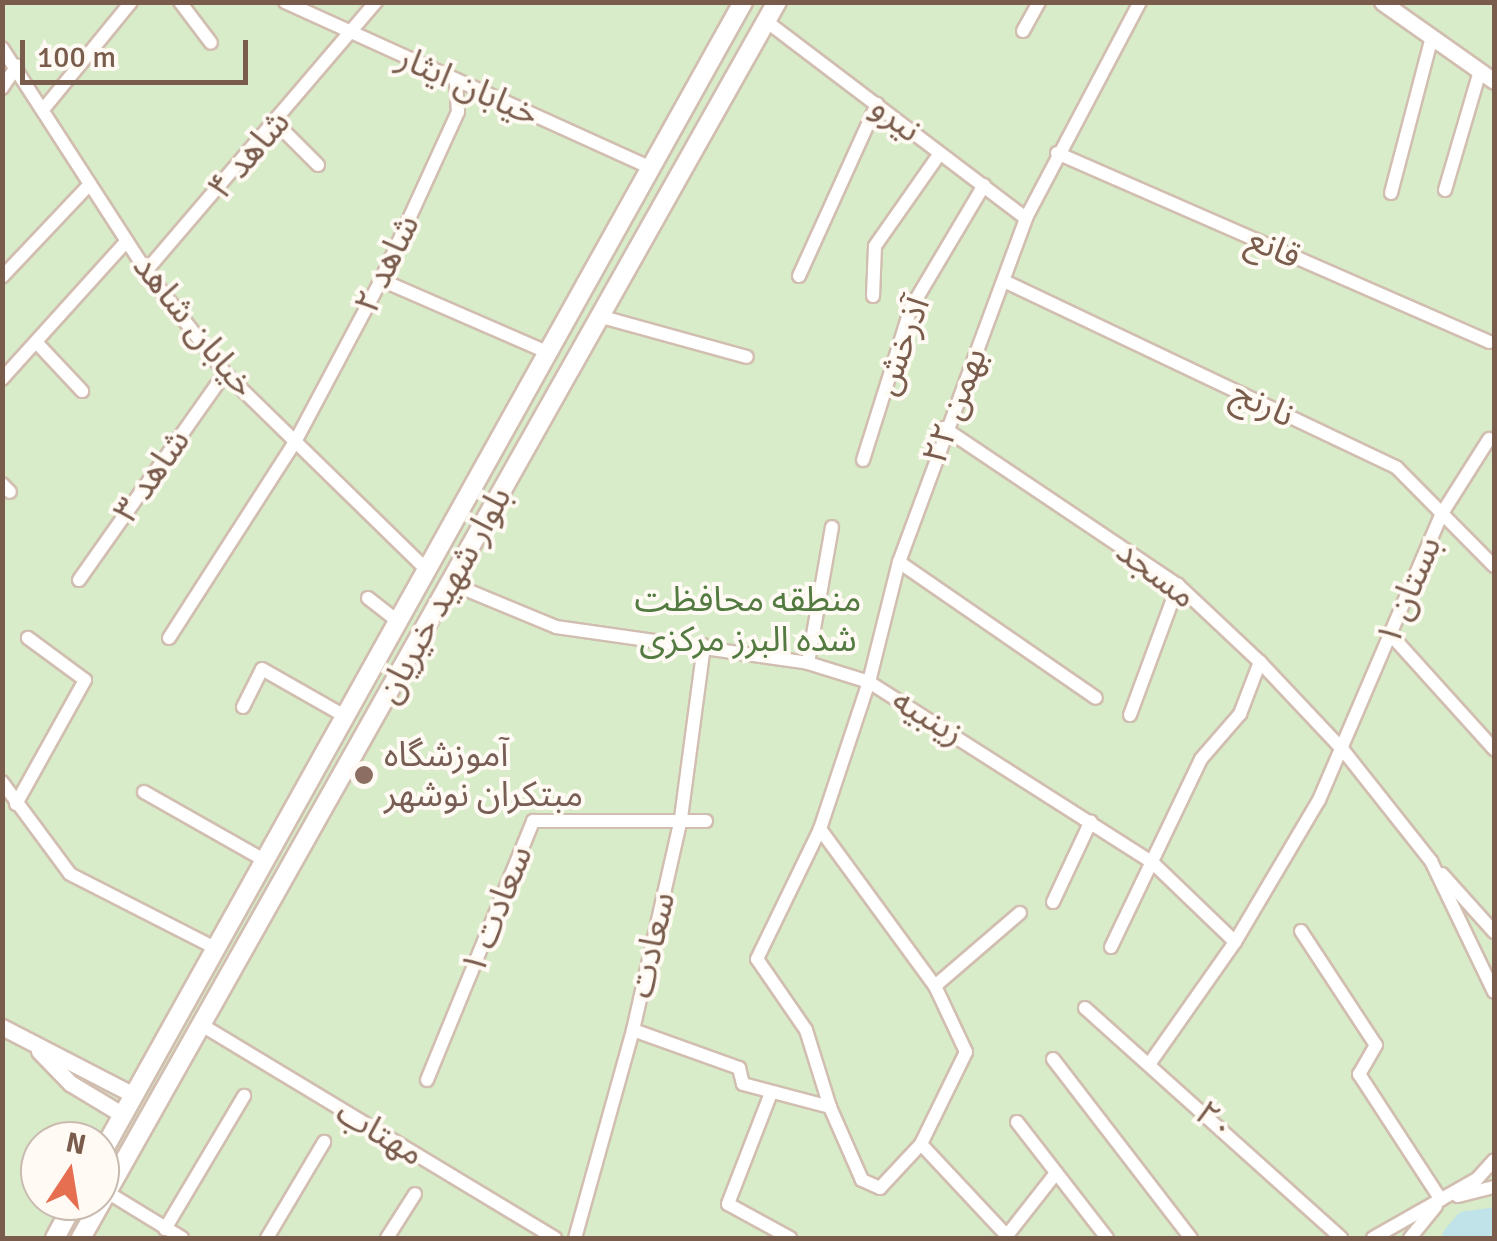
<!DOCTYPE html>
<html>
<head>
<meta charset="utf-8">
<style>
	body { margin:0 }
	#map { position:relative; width:1497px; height:1241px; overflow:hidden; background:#fdf6ec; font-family:Signika,"Noto Sans Arabic",sans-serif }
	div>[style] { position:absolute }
	.green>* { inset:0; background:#d8ecc9 }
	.river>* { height:28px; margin:-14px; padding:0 14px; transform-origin:14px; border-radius:14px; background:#bfe3e8 }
	.roads { filter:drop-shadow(2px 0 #d1beb0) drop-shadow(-2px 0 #d1beb0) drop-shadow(0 2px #d1beb0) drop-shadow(0 -2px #d1beb0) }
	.minor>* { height:12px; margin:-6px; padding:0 6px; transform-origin:6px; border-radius:6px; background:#fff }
	.tertiary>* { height:15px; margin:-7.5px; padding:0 7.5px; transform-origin:7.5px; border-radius:7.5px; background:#fff }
	.secondary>* { height:18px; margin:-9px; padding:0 9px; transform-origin:9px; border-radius:9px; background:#fff }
	.dots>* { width:28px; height:28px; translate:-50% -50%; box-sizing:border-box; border:5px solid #fffaf3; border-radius:50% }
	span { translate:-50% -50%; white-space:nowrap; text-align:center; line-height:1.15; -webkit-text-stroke:8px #fffaf3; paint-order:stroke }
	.street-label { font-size:35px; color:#7a5c4d }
	.park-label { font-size:35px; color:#537a41 }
	.education-label { font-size:35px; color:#785e54 }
	.left { translate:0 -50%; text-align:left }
	.frame { position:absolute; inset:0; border:5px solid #7a5c4d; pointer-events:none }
	.north { position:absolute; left:20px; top:1121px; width:100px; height:100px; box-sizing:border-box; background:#fffaf3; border:2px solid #cabbb1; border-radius:50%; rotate:12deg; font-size:28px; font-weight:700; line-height:40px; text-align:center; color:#7a5c4d }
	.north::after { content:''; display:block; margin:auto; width:35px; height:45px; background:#e76f51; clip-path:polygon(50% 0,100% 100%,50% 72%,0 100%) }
	.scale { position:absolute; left:20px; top:40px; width:228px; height:45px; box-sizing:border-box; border:5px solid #7a5c4d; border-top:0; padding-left:12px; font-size:30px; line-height:35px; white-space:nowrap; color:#7a5c4d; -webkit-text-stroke:8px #fffaf3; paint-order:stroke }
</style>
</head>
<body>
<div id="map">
	<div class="green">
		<div style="clip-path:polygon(evenodd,2px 3px,1494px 3px,1494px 1238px,3px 1238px,2px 3px,40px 1141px,100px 1141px,100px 1201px,40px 1201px,40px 1141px)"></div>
	</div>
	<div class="river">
		<div style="left:1456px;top:1238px;width:17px;rotate:-50deg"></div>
		<div style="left:1467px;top:1225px;width:27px;rotate:-8deg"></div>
	</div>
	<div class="roads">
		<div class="minor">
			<div style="left:180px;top:2px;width:51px;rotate:52.9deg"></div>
			<div style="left:285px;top:2px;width:402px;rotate:24.4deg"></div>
			<div style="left:766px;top:21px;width:326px;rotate:37.2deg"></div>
			<div style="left:1023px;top:31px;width:33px;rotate:-61deg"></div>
			<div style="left:2px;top:48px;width:265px;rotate:57.1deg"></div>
			<div style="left:146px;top:271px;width:129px;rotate:52.2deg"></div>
			<div style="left:225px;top:373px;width:282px;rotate:44.3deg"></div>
			<div style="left:2px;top:88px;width:27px;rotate:-56deg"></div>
			<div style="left:46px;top:106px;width:134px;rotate:-50.7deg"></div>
			<div style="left:277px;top:124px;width:58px;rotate:45deg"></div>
			<div style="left:1057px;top:153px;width:472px;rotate:23.6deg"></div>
			<div style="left:1445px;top:190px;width:124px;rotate:-73.6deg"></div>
			<div style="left:1391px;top:193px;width:161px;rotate:-75.3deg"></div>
			<div style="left:146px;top:271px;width:354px;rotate:-49.5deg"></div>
			<div style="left:799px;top:276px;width:189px;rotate:-65.6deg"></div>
			<div style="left:2px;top:277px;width:128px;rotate:-46.6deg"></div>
			<div style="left:381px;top:280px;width:183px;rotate:23.5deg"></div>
			<div style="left:1004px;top:281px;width:435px;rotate:25.4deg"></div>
			<div style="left:1397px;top:468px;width:138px;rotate:45.3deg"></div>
			<div style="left:873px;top:296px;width:50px;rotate:-87.7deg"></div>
			<div style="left:875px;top:246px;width:113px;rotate:-55deg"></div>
			<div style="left:602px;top:317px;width:150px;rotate:15.4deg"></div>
			<div style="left:37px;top:343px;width:66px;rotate:46.8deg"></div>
			<div style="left:2px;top:379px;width:185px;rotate:-47.9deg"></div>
			<div style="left:944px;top:428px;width:282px;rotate:33.9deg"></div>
			<div style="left:1178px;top:585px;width:112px;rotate:43.2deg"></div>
			<div style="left:1260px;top:662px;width:121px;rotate:46.7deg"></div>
			<div style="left:1343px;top:750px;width:142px;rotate:51.6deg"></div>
			<div style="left:1431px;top:861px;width:145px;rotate:64.3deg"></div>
			<div style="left:863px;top:460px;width:159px;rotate:-72.5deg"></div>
			<div style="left:911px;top:308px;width:143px;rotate:-59.3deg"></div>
			<div style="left:2px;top:484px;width:11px;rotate:45deg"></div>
			<div style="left:899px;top:562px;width:239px;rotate:34.6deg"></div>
			<div style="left:79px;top:580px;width:253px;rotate:-54.8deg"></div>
			<div style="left:450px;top:583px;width:115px;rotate:22.5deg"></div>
			<div style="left:556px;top:627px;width:255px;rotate:8.1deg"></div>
			<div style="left:808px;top:663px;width:64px;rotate:17.3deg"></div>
			<div style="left:869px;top:682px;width:335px;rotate:32.5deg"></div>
			<div style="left:1152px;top:862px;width:115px;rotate:43.9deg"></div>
			<div style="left:368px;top:598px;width:37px;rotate:38deg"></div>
			<div style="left:1391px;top:635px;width:154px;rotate:47.9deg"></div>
			<div style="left:169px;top:638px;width:233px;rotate:-57.3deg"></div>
			<div style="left:295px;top:442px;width:183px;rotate:-62deg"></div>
			<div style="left:381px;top:280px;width:185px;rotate:-65.4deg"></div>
			<div style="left:458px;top:112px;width:32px;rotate:-94deg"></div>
			<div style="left:808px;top:663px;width:138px;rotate:-80deg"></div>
			<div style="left:243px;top:707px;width:42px;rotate:-63.4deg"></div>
			<div style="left:262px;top:669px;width:93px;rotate:29.6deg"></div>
			<div style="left:1130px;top:715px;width:139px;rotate:-69.7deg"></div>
			<div style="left:2px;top:782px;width:114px;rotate:53.5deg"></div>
			<div style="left:70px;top:874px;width:163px;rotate:27deg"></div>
			<div style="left:144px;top:792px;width:138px;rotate:29.5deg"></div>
			<div style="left:16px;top:804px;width:142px;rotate:-60.9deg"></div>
			<div style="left:85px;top:680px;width:71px;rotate:-143.6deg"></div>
			<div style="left:820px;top:829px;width:195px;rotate:53.8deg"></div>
			<div style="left:935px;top:986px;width:73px;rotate:64.8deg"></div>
			<div style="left:966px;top:1052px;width:102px;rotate:116.1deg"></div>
			<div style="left:921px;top:1144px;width:60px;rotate:133deg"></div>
			<div style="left:880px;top:1188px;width:20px;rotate:-156deg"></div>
			<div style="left:862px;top:1180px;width:80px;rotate:-113.7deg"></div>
			<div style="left:830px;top:1107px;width:81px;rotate:-107.3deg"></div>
			<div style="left:806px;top:1030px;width:86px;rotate:-124.6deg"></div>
			<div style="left:757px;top:959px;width:144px;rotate:-64.1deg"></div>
			<div style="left:820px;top:829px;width:155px;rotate:-71.6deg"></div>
			<div style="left:869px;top:682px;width:124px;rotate:-76deg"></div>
			<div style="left:899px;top:562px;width:367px;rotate:-69.7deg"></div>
			<div style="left:1026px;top:218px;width:244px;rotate:-62.2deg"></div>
			<div style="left:1442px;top:874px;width:78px;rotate:48.1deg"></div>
			<div style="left:1053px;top:902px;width:89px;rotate:-64.9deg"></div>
			<div style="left:1301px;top:931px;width:136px;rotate:56.7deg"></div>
			<div style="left:1376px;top:1045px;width:34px;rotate:120deg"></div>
			<div style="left:1359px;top:1074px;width:150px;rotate:56.9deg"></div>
			<div style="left:1111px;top:947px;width:208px;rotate:-64.4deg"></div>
			<div style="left:1201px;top:759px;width:60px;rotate:-49.1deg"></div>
			<div style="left:1240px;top:714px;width:56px;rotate:-69deg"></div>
			<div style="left:935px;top:986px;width:112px;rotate:-40.7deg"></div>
			<div style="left:1085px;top:1008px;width:344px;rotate:41.9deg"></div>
			<div style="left:205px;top:1027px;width:409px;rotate:31.1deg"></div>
			<div style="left:633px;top:1030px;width:113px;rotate:19.7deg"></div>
			<div style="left:739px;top:1068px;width:16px;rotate:76deg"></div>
			<div style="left:743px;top:1084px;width:90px;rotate:14.8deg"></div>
			<div style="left:1053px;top:1059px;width:226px;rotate:52.4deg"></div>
			<div style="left:1150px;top:1063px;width:148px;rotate:-54.9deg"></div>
			<div style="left:1235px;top:942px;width:165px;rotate:-59.4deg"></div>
			<div style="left:1319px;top:800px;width:310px;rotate:-66.8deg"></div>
			<div style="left:1441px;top:515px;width:90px;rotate:-57.7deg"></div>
			<div style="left:427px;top:1080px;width:280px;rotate:-67.7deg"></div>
			<div style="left:533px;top:821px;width:173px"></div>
			<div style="left:771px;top:1093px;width:119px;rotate:111.2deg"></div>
			<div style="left:728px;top:1204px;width:71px;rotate:28.7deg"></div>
			<div style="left:1017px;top:1122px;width:147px;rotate:52.2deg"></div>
			<div style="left:921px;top:1144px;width:126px;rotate:46.9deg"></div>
			<div style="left:107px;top:1192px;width:88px;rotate:31.5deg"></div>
			<div style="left:1458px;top:1196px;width:37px;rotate:-14deg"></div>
			<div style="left:165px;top:1229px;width:155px;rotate:-59.3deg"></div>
			<div style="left:267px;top:1238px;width:112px;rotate:-59.3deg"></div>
			<div style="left:387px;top:1238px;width:52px;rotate:-57.5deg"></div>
			<div style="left:575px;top:1238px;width:216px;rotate:-74.4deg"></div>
			<div style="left:633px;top:1030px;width:217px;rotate:-77.2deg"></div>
			<div style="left:681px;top:818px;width:174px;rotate:-82.4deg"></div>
			<div style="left:1005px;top:1238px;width:83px;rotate:-51.9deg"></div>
			<div style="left:1373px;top:1238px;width:120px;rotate:-29.6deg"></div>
			<div style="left:1477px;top:1179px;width:25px;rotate:-48deg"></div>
			<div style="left:1410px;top:1238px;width:41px;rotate:-50.9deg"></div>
		</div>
		<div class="tertiary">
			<div style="left:1382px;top:2px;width:137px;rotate:35.2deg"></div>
			<div style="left:2px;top:1027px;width:148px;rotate:27.3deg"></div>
			<div style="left:39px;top:1051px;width:45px;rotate:45.9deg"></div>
			<div style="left:70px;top:1083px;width:62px;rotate:31.1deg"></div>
		</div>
		<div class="secondary">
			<div style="left:100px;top:1156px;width:1321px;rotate:-60.87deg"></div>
			<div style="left:55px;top:1238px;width:42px;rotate:-61.6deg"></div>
			<div style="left:81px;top:1238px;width:1418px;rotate:-60.62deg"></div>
		</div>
	</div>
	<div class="dots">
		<div style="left:364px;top:775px;background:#8d6e63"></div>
	</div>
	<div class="street-label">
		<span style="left:468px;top:86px;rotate:24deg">خیابان ایثار</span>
		<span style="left:896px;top:119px;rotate:38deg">نیرو</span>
		<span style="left:249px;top:155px;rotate:-49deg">شاهد ۴</span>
		<span style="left:1274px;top:248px;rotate:24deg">قانع</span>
		<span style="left:387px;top:264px;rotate:-64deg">شاهد ۲</span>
		<span style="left:194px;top:326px;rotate:51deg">خیابان شاهد</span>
		<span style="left:902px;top:346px;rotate:-70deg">آذرخش</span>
		<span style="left:1263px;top:404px;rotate:25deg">نارنج</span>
		<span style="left:955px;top:406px;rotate:-69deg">۲۲ بهمن</span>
		<span style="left:152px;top:476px;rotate:-55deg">شاهد ۳</span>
		<span style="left:1156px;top:574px;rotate:37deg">مسجد</span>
		<span style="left:1409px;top:591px;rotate:-67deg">بستان ۱</span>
		<span style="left:444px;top:595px;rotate:-61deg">بلوار شهید خیریان</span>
		<span style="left:928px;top:717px;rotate:31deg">زینبیه</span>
		<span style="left:497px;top:910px;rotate:-68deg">سعادت ۱</span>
		<span style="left:652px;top:945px;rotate:-77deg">سعادت</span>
		<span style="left:1215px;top:1121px;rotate:42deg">۲۰</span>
		<span style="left:380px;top:1133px;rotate:31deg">مهتاب</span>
	</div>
	<div class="park-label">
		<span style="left:748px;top:620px">منطقه محافظت<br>شده البرز مرکزی</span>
	</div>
	<div class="education-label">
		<span class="left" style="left:384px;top:775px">آموزشگاه<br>مبتکران نوشهر</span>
	</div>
	<div class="frame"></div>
	<div class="north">N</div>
	<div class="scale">100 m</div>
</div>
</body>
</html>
